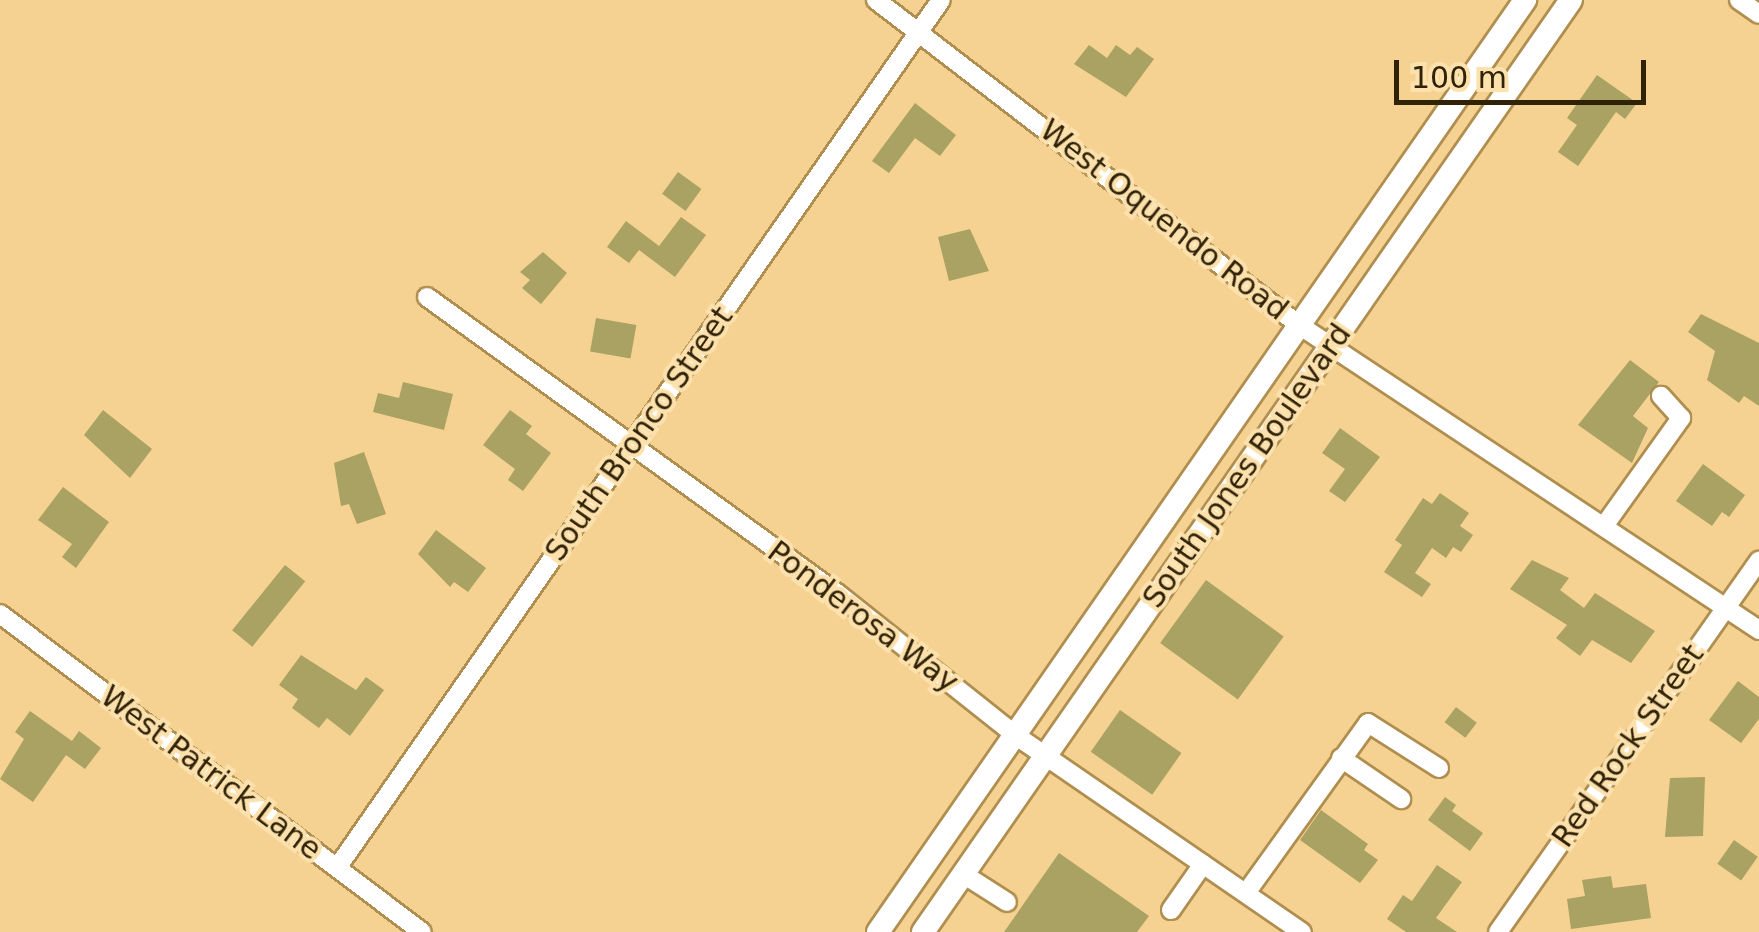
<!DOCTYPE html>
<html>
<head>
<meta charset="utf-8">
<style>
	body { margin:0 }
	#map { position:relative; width:1759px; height:932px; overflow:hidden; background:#f5d291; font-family:"DejaVu Sans",sans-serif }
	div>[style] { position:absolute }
	.building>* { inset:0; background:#a9a263; transform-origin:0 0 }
	.roads { filter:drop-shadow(2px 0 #af8e4f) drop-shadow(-2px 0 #af8e4f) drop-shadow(0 2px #af8e4f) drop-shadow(0 -2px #af8e4f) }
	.minor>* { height:18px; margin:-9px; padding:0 9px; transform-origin:9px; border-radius:9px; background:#fff }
	.major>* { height:22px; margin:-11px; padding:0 11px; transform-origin:11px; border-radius:11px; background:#fff }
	span { translate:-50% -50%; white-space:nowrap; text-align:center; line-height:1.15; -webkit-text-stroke:8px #fde1ad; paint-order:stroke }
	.street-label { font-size:30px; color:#2f2207 }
	.scale { position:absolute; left:1394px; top:60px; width:252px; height:45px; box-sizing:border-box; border:5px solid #2f2207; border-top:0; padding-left:12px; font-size:30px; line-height:35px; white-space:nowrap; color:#2f2207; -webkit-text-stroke:8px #fde1ad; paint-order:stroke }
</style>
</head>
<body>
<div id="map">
	<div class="building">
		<div style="clip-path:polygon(1089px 45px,1107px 58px,1116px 45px,1130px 55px,1137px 47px,1154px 59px,1126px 97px,1074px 64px)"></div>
		<div style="clip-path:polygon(1597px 75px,1637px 103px,1625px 119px,1616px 112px,1578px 166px,1558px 152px,1577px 125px,1567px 118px)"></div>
		<div style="clip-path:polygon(915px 103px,956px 135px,940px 156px,915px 138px,889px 173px,872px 161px)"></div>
		<div style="left:678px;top:172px;width:29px;height:27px;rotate:36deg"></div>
		<div style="clip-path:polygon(681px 217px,706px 235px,675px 277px,639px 250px,629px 263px,607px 247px,626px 221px,659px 246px)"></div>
		<div style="clip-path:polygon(970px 229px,989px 271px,949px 281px,938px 237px)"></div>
		<div style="clip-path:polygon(543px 252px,567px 273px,541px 304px,522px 288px,530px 280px,520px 272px)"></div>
		<div style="clip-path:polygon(1701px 314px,1759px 343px,1759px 406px,1744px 396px,1739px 403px,1707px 380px,1715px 351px,1688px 332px)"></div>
		<div style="left:596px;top:318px;width:41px;height:34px;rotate:10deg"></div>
		<div style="clip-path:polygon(1630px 360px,1659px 382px,1633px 416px,1648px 428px,1632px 463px,1578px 425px)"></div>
		<div style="clip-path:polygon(403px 382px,453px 394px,444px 430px,373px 412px,378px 393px,399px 398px)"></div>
		<div style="clip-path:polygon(103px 410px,152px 449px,130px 478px,84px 435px)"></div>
		<div style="clip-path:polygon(510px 410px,532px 426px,526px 434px,551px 453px,523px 491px,508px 480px,515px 469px,483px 445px)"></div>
		<div style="clip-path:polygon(1340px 428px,1380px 457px,1345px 502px,1329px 491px,1345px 469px,1322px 453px)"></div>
		<div style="clip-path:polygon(364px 452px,386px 514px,357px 524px,349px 504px,341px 506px,334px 463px)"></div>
		<div style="clip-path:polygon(1703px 464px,1745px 495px,1729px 517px,1722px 512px,1712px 526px,1676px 501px)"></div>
		<div style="clip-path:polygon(63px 487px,109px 522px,76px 568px,62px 557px,72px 544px,38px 520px)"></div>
		<div style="clip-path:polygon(1440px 493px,1469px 513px,1460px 526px,1473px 535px,1461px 552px,1453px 547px,1446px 558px,1432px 548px,1415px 573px,1431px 584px,1422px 597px,1384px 572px,1402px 545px,1395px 540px,1423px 498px,1432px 504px)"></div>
		<div style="clip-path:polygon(436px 530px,486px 568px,468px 592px,454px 582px,450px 587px,418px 554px)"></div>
		<div style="clip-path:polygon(1532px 560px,1569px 578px,1560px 590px,1584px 608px,1595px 593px,1655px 631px,1631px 663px,1592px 640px,1580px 656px,1556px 638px,1567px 625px,1510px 589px)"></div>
		<div style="left:285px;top:565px;width:26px;height:84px;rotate:39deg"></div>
		<div style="left:1206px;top:580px;width:96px;height:78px;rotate:36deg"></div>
		<div style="clip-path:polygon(301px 655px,356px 690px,366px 677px,384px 690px,350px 736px,327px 718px,319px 728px,292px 708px,298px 699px,279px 685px)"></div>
		<div style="clip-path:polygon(1738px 681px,1759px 697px,1759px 719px,1741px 743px,1709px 720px)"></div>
		<div style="left:1456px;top:707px;width:26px;height:19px;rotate:37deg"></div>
		<div style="left:1120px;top:710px;width:75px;height:51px;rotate:35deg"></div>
		<div style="clip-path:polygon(30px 711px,72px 741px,79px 731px,101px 748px,85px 769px,66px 755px,33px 802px,0 779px,24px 739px,15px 732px)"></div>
		<div style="clip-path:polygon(1705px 777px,1703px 836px,1665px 837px,1670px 778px)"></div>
		<div style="clip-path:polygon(1445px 797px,1456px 805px,1452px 811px,1483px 833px,1470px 851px,1428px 820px)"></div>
		<div style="clip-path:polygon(1321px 810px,1368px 844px,1364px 850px,1378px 860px,1360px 883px,1300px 840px)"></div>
		<div style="left:1734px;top:840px;width:29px;height:29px;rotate:35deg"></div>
		<div style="clip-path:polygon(1059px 853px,1149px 916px,1137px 932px,1004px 932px)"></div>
		<div style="clip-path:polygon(1437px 865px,1462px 882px,1436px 918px,1457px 932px,1406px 932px,1387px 919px,1403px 895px,1412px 901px)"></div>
		<div style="clip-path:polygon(1611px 876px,1613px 888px,1646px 884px,1651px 918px,1571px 929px,1567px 899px,1585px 896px,1582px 880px)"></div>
	</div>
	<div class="roads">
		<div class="minor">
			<div style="left:876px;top:0;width:533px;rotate:37.54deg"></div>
			<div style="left:1299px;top:325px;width:552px;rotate:33.55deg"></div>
			<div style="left:1739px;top:0;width:24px;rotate:35deg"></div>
			<div style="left:427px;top:297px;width:507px;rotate:35.85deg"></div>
			<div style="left:838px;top:594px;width:226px;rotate:38.5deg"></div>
			<div style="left:1015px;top:735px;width:348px;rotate:34.5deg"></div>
			<div style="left:1604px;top:526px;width:133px;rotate:-54.5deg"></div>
			<div style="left:1681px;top:418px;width:30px;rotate:-132deg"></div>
			<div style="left:0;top:614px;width:528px;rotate:37deg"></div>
			<div style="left:1341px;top:758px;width:73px;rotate:34.3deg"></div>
			<div style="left:337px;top:868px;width:1057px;rotate:-55.17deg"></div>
			<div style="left:963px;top:874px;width:52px;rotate:32.5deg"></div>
			<div style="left:1246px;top:893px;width:209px;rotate:-54.3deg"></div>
			<div style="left:1368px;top:723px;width:84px;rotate:32.4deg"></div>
			<div style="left:1171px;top:910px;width:56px;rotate:-55.2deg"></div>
			<div style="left:1498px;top:932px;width:454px;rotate:-54.9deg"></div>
		</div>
		<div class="major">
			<div style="left:878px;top:932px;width:1135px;rotate:-55.23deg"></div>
			<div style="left:923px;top:932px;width:1135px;rotate:-55.19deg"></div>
		</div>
	</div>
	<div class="street-label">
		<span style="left:1164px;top:220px;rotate:38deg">West Oquendo Road</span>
		<span style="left:639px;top:434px;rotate:-55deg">South Bronco Street</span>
		<span style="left:1247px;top:466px;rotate:-55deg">South Jones Boulevard</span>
		<span style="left:863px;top:617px;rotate:37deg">Ponderosa Way</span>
		<span style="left:1628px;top:746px;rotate:-55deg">Red Rock Street</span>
		<span style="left:211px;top:773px;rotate:37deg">West Patrick Lane</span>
	</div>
	<div class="scale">100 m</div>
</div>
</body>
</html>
